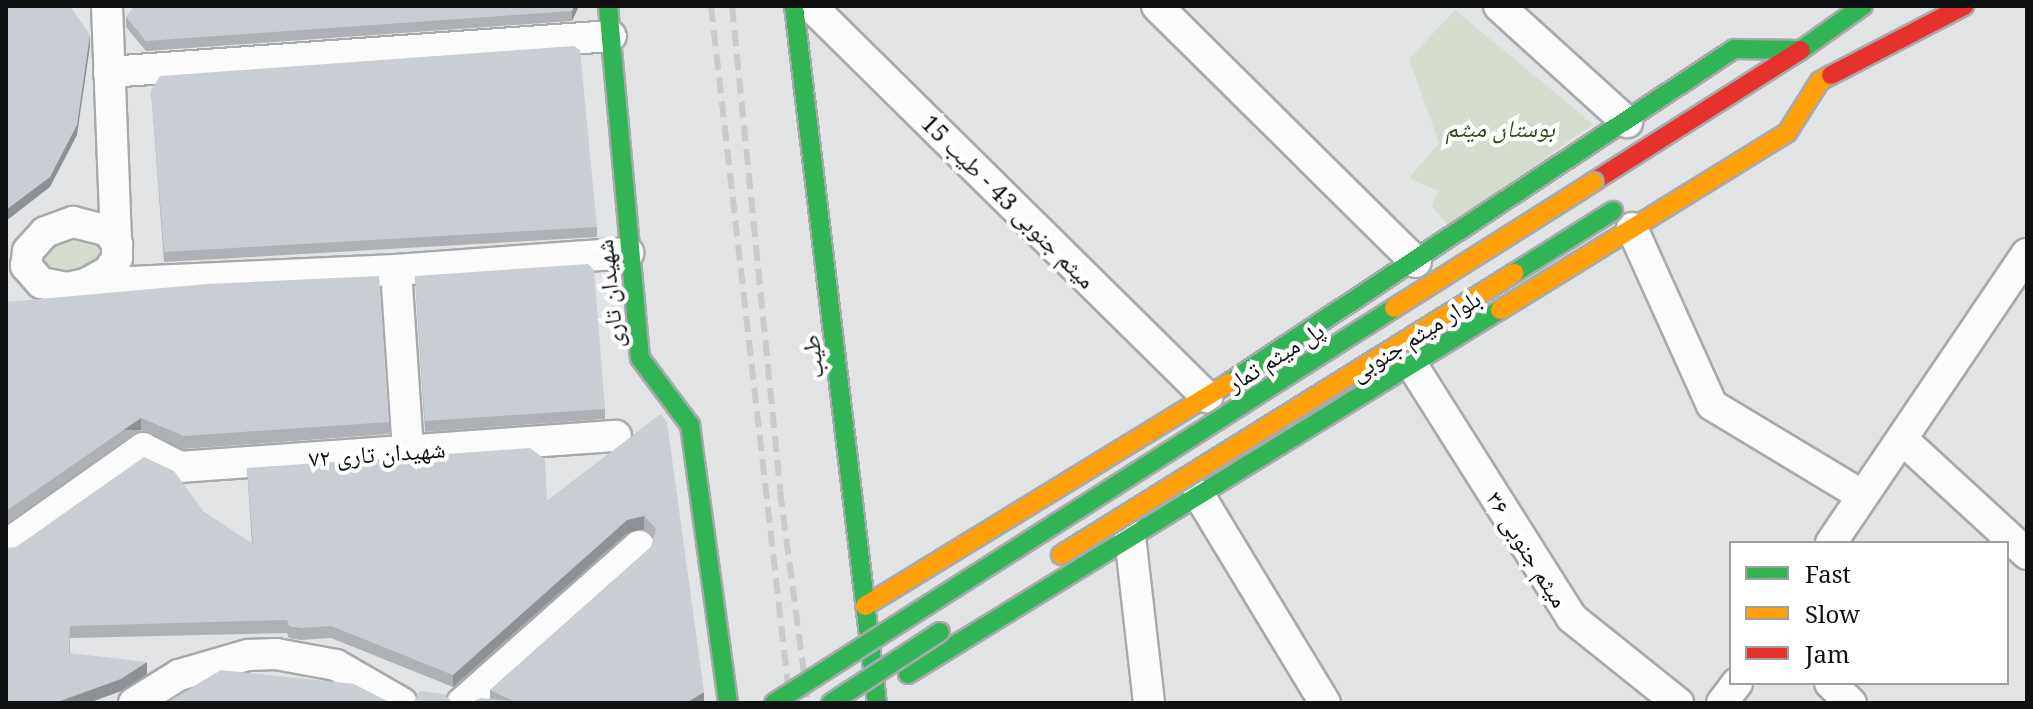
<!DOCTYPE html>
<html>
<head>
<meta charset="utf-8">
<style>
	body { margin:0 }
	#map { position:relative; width:2033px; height:709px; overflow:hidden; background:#e2e3e5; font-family:"Noto Serif","Noto Naskh Arabic",serif }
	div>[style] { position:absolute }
	.green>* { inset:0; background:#d3dccd }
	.roads { filter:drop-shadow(2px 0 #a8a9aa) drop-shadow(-2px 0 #a8a9aa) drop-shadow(0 2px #a8a9aa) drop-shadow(0 -2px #a8a9aa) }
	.street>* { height:30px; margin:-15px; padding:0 15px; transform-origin:15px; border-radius:15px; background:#fbfbfb }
	.fast>* { height:18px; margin:-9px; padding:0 9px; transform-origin:9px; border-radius:9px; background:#30b455 }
	.slow>* { height:18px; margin:-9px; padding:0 9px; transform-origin:9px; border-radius:9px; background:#ff9f0a }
	.jam>* { height:18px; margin:-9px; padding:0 9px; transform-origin:9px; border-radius:9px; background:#e5322d }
	.rail>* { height:6px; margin-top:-3px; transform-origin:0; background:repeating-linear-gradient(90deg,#c9caca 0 16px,transparent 0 24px) }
	.bridges { filter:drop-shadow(2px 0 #a8a9aa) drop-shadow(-2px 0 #a8a9aa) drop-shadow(0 2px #a8a9aa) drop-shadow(0 -2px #a8a9aa) }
	.fast-bridge>* { height:18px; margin:-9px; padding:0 9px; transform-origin:9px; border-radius:9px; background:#30b455 }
	.slow-bridge>* { height:18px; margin:-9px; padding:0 9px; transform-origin:9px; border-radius:9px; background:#ff9f0a }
	.wall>* { inset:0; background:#adb1b6 }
	.shaded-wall>* { inset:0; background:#8d9094; transform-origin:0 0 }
	.building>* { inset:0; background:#c9ced4 }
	span { translate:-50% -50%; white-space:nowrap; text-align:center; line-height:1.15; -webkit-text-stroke:8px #fff; paint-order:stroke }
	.park-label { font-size:24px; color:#314a15; font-style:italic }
	.street-label { font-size:24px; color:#0f1011 }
	.frame { position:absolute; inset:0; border:8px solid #0f1011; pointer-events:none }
	.legend { position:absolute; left:1729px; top:541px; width:280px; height:144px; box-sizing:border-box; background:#fff; border:2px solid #9f9fa0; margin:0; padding:10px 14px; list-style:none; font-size:24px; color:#0f1011 }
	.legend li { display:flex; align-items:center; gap:16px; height:40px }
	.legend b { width:40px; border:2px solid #9f9fa0 }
</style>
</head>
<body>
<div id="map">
	<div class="green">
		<div style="clip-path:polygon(1455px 10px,1593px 124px,1449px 227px,1432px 206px,1438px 191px,1409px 178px,1439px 143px,1409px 59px)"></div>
		<div style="clip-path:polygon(82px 227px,113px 254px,60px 284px,32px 256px)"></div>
	</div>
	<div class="roads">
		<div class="street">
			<div style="left:107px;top:6px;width:235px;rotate:87.8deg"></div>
			<div style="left:811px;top:6px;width:557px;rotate:44.64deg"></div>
			<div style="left:1157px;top:6px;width:364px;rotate:44.7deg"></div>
			<div style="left:1499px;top:6px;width:173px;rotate:42.2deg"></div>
			<div style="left:109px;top:72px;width:503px;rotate:-4.1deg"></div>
			<div style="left:73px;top:222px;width:36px;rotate:14deg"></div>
			<div style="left:108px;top:231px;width:16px;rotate:55deg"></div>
			<div style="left:117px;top:244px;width:14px;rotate:90deg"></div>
			<div style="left:117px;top:258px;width:15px;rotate:122deg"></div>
			<div style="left:109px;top:271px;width:26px;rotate:151deg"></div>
			<div style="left:86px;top:284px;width:19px;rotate:168deg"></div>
			<div style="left:67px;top:288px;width:26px;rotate:-169deg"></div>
			<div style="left:41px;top:283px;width:23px;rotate:-131deg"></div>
			<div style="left:26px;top:266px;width:15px;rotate:-82deg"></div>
			<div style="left:28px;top:251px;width:25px;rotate:-48deg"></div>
			<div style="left:45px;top:232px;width:30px;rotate:-20deg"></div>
			<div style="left:1632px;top:228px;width:194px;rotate:65.7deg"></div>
			<div style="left:1712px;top:405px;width:174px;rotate:31.1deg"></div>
			<div style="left:396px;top:270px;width:181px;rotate:86.2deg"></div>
			<div style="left:86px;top:284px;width:310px;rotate:-2.6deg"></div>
			<div style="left:396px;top:270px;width:233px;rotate:-4.2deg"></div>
			<div style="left:1412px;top:365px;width:299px;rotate:57.7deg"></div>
			<div style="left:1572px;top:618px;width:136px;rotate:38.7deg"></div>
			<div style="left:1902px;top:439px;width:170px;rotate:42.6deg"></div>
			<div style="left:1199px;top:495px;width:243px;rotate:58.8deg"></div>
			<div style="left:1130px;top:536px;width:168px;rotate:83.5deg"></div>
			<div style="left:1831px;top:543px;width:349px;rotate:-55.9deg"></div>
			<div style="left:6px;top:545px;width:168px;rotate:-35.3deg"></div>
			<div style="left:143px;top:448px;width:42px;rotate:27.2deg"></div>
			<div style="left:180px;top:467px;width:437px;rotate:-4.1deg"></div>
			<div style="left:1830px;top:683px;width:29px;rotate:44deg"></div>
			<div style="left:134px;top:703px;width:53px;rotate:-31.9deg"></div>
			<div style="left:179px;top:675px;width:72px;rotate:-16.2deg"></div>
			<div style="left:248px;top:655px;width:28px;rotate:-2deg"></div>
			<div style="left:276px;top:654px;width:61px;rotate:10.4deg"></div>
			<div style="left:336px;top:665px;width:76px;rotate:29.9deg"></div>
			<div style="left:462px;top:703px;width:237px;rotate:-41.6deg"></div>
			<div style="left:1722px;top:703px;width:25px;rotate:-53deg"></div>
		</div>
		<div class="fast">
			<div style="left:608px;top:6px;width:353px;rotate:84.8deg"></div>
			<div style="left:640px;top:358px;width:84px;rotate:53.3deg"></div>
			<div style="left:690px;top:425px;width:281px;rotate:82.2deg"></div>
			<div style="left:794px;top:6px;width:702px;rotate:83.21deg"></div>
			<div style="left:1230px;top:382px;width:604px;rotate:-33.45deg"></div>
			<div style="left:1734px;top:49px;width:67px;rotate:0.9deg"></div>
			<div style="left:1801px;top:50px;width:76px;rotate:-35.4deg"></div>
			<div style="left:908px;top:674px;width:695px;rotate:-31.59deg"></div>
		</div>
		<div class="slow">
			<div style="left:1500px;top:310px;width:337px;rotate:-31.7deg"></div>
			<div style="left:1787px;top:133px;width:62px;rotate:-57.6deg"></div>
			<div style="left:1820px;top:81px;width:13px;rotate:-29deg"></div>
			<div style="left:865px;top:606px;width:428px;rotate:-31.5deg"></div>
		</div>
		<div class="jam">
			<div style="left:1831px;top:75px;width:150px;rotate:-27.4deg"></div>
			<div style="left:1593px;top:182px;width:246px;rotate:-32.4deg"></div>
		</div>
	</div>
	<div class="rail">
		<div style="left:711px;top:6px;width:701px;rotate:83.53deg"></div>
		<div style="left:732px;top:6px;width:487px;rotate:84.3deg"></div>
		<div style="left:780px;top:491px;width:214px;rotate:82.5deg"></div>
	</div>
	<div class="bridges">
		<div class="fast-bridge">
			<div style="left:1514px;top:273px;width:117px;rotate:-32.1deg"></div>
			<div style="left:774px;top:703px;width:735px;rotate:-32.5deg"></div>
			<div style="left:831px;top:703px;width:130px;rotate:-33.1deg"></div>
		</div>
		<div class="slow-bridge">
			<div style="left:1394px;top:308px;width:236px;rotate:-32.3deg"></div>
			<div style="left:1061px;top:555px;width:534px;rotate:-31.9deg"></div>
		</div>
	</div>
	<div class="wall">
		<div style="clip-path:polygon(135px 6px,579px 6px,572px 21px,146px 51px,126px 27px,126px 17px)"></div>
		<div style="clip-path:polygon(151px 90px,597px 227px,597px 237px,164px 262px)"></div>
		<div style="clip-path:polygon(415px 276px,605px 409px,605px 419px,425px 432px)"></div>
		<div style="clip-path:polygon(6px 302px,389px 422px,389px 434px,184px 449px,141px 430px,6px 523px)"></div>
		<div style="clip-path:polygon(661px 414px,704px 703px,469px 703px,490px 699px,490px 690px,651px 547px,654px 539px,644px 529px,627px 533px,453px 687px,331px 638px,301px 640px,289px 638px,287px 633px,70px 638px,70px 653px,147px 674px,121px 691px,88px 703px,6px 703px,16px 547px,204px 512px,252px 544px,247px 468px,547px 501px)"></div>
	</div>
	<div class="shaded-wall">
		<div style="clip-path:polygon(574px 6px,579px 6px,572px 21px,572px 11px)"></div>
		<div style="clip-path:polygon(90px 35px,90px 46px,77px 135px,50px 187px,6px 221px,6px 210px)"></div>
		<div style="left:141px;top:418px;width:12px;height:164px;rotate:90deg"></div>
		<div style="clip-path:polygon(644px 516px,644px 529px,627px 533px,453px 687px,453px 675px,627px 520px)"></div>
		<div style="clip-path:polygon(147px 662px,147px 674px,121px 691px,88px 703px,58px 703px,63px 700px)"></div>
		<div style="clip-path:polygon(704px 692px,704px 703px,686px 703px)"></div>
	</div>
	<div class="building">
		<div style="clip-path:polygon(6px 6px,70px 6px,90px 35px,77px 125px,50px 177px,6px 210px)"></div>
		<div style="clip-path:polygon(135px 6px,574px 6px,572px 11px,146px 41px,126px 17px)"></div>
		<div style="clip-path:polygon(574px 46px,580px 50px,597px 227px,164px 252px,151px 90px,160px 76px)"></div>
		<div style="clip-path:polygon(588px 264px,594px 270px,605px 409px,425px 421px,415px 276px)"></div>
		<div style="clip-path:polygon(379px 276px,389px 422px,184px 436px,141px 418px,6px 511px,6px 302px,207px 284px)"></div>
		<div style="clip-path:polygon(661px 414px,667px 422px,704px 692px,686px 703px,469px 703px,481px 698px,513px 701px,490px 690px,651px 547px,656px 529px,644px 516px,627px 520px,453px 675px,331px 626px,301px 628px,289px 626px,287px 620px,70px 626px,69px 653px,147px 662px,121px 679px,63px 700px,58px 703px,6px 703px,6px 548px,16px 547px,144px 457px,174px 471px,204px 512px,253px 544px,247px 468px,530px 448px,545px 459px,547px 501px)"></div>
		<div style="clip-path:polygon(221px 670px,354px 684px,391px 703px,166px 703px)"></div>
		<div style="clip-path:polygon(420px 691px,444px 694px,453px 703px,413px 703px)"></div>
	</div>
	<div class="park-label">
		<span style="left:1500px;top:128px">بوستان میثم</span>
	</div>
	<div class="street-label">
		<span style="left:1009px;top:201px;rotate:45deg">میثم جنوبی 43 - طیب 15</span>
		<span style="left:609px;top:294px;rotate:-96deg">شهیدان تاری</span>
		<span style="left:1415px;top:335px;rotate:-32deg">بلوار میثم جنوبی</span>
		<span style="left:1275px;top:356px;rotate:-32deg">پل میثم تمار</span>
		<span style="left:812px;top:357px;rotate:-97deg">طیب</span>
		<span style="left:377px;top:453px;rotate:-4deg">شهیدان تاری ۷۲</span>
		<span style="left:1528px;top:549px;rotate:58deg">میثم جنوبی ۳۶</span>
	</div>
	<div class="frame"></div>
	<ul class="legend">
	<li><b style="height:10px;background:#30b455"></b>Fast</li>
	<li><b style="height:10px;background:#ff9f0a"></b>Slow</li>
	<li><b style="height:10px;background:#e5322d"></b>Jam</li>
	</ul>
</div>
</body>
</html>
